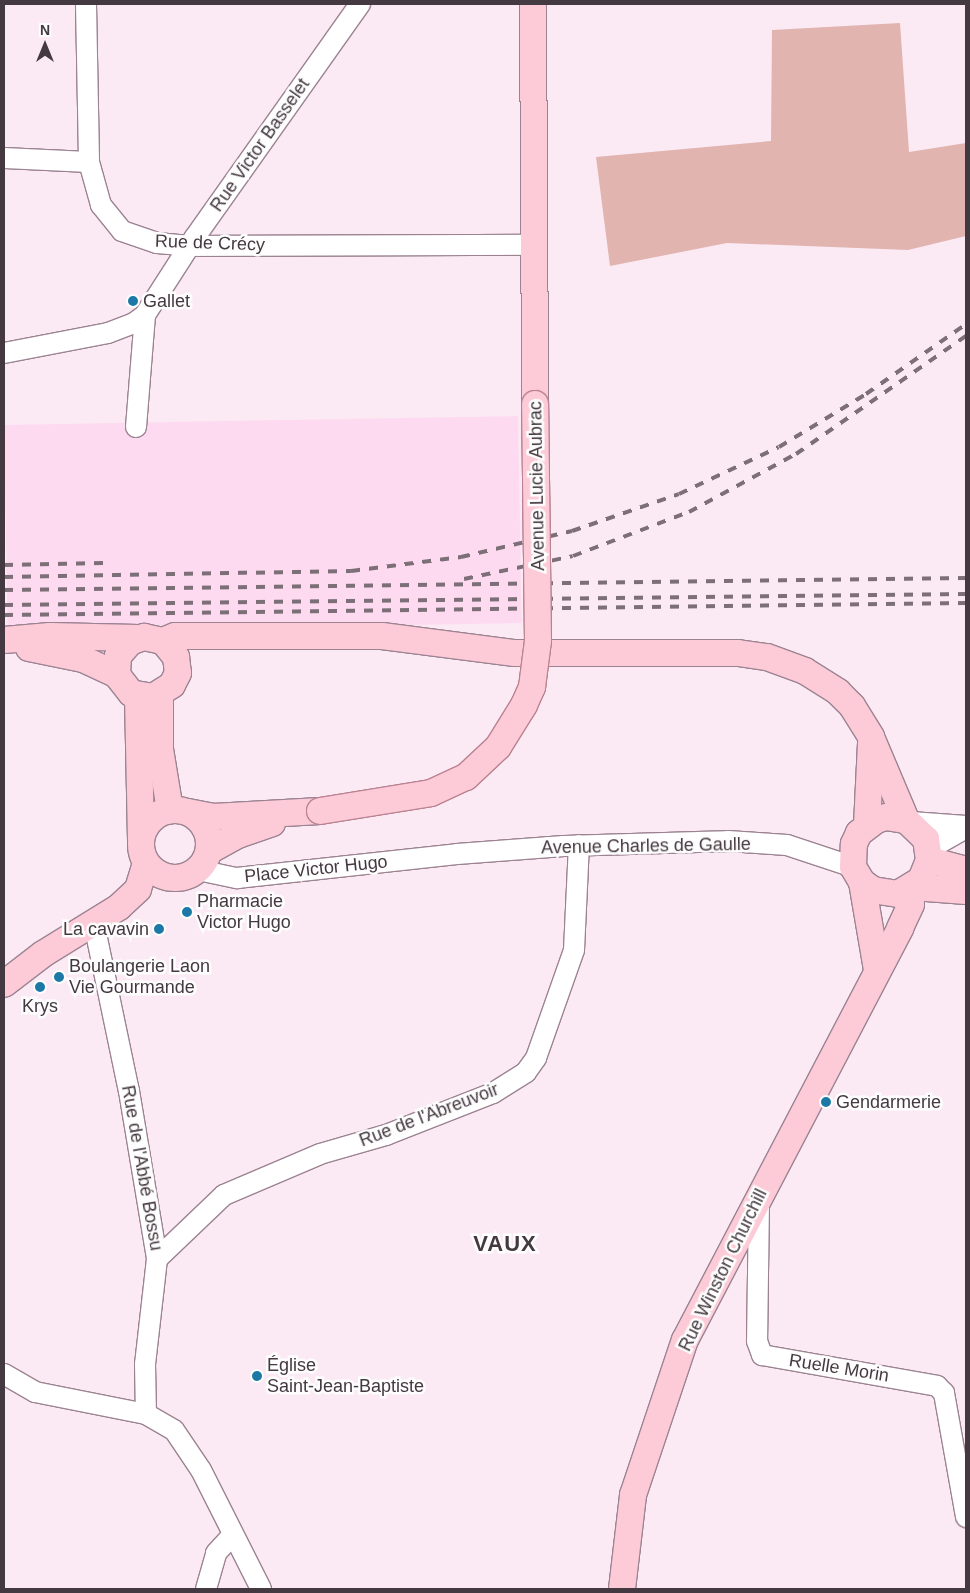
<!DOCTYPE html>
<html>
<head>
<meta charset="utf-8">
<style>
	body { margin:0 }
	#map { position:relative; width:970px; height:1593px; overflow:hidden; background:#fbeaf4; font-family:Arial,sans-serif }
	div>[style] { position:absolute }
	.built>* { inset:0; background:#fddaef; transform-origin:0 0 }
	.green>* { inset:0; background:#e1b4b0 }
	.roads { filter:drop-shadow(1px 0 #9c8392) drop-shadow(-1px 0 #9c8392) drop-shadow(0 1px #9c8392) drop-shadow(0 -1px #9c8392) }
	.minor>* { height:20px; margin:-10px; padding:0 10px; transform-origin:10px; border-radius:10px; background:#fff }
	.major>* { height:26px; margin:-13px; padding:0 13px; transform-origin:13px; border-radius:13px; background:#fccbd7 }
	.major>.ring { margin:-13px; padding:0; box-sizing:content-box; background:none; border:26px solid #fccbd7; border-radius:50% }
	.rail>* { height:4px; margin-top:-2px; transform-origin:0; background:repeating-linear-gradient(90deg,#7c6f77 0 9px,transparent 0 18px) }
	.bridges { filter:drop-shadow(1px 0 #ba8291) drop-shadow(-1px 0 #ba8291) drop-shadow(0 1px #ba8291) drop-shadow(0 -1px #ba8291) }
	.major-bridge>* { height:26px; margin:-13px; padding:0 13px; transform-origin:13px; border-radius:13px; background:#fccbd7 }
	.dots>* { width:14px; height:14px; translate:-50% -50%; box-sizing:border-box; border:2px solid #fdfdfd; border-radius:50% }
	span { translate:-50% -50%; white-space:nowrap; text-align:center; line-height:1.15; -webkit-text-stroke:5px #fdfdfd; paint-order:stroke }
	.street-label { font-size:18px; color:#443940 }
	.poi-label { font-size:18px; color:#443940 }
	.left { translate:0 -50%; text-align:left }
	.right { translate:-100% -50%; text-align:right }
	.district-label { font-size:22px; color:#443940; font-weight:700; letter-spacing:1px }
	.frame { position:absolute; inset:0; border:5px solid #443940; pointer-events:none }
	.north { position:absolute; left:20px; top:20px; width:50px; height:50px; -webkit-text-stroke:4px #fdfdfd; paint-order:stroke; rotate:0deg; font-size:14px; font-weight:700; line-height:20px; text-align:center; color:#443940 }
	.north::after { content:''; display:block; margin:auto; width:18px; height:22px; background:#443940; clip-path:polygon(50% 0,100% 100%,50% 72%,0 100%) }
</style>
</head>
<body>
<div id="map">
	<div class="built">
		<div style="left:518px;top:416px;width:207px;height:514px;rotate:89deg"></div>
	</div>
	<div class="green">
		<div style="clip-path:polygon(900px 23px,909px 152px,966px 143px,966px 236px,908px 250px,727px 243px,610px 266px,596px 157px,771px 141px,772px 30px)"></div>
	</div>
	<div class="roads">
		<div class="minor">
			<div style="left:86px;top:4px;width:158px;rotate:88.9deg"></div>
			<div style="left:89px;top:162px;width:45px;rotate:74.4deg"></div>
			<div style="left:101px;top:205px;width:33px;rotate:51deg"></div>
			<div style="left:122px;top:231px;width:37px;rotate:19deg"></div>
			<div style="left:157px;top:243px;width:33px;rotate:5deg"></div>
			<div style="left:190px;top:246px;width:347px;rotate:-0.2deg"></div>
			<div style="left:4px;top:158px;width:85px;rotate:2.7deg"></div>
			<div style="left:4px;top:353px;width:106px;rotate:-10.9deg"></div>
			<div style="left:108px;top:333px;width:28px;rotate:-21deg"></div>
			<div style="left:134px;top:323px;width:14px;rotate:-36deg"></div>
			<div style="left:145px;top:315px;width:93px;rotate:-57.3deg"></div>
			<div style="left:195px;top:237px;width:286px;rotate:-54.7deg"></div>
			<div style="left:136px;top:427px;width:112px;rotate:-85.4deg"></div>
			<div style="left:911px;top:822px;width:55px;rotate:4.2deg"></div>
			<div style="left:929px;top:849px;width:43px;rotate:-29.6deg"></div>
			<div style="left:198px;top:870px;width:40px;rotate:12deg"></div>
			<div style="left:237px;top:878px;width:221px;rotate:-6.2deg"></div>
			<div style="left:457px;top:854px;width:107px;rotate:-4.3deg"></div>
			<div style="left:564px;top:846px;width:164px;rotate:-1.7deg"></div>
			<div style="left:728px;top:841px;width:59px;rotate:3.9deg"></div>
			<div style="left:787px;top:845px;width:70px;rotate:18.4deg"></div>
			<div style="left:94px;top:924px;width:171px;rotate:78.2deg"></div>
			<div style="left:129px;top:1091px;width:170px;rotate:80.5deg"></div>
			<div style="left:157px;top:1259px;width:106px;rotate:96.5deg"></div>
			<div style="left:145px;top:1364px;width:50px;rotate:88.9deg"></div>
			<div style="left:759px;top:1202px;width:139px;rotate:90.8deg"></div>
			<div style="left:757px;top:1341px;width:15px;rotate:70deg"></div>
			<div style="left:762px;top:1355px;width:178px;rotate:10deg"></div>
			<div style="left:937px;top:1386px;width:10px;rotate:45deg"></div>
			<div style="left:944px;top:1393px;width:126px;rotate:79.9deg"></div>
			<div style="left:157px;top:1259px;width:93px;rotate:-43.7deg"></div>
			<div style="left:224px;top:1195px;width:104px;rotate:-23.1deg"></div>
			<div style="left:320px;top:1154px;width:69px;rotate:-16.1deg"></div>
			<div style="left:386px;top:1135px;width:115px;rotate:-21.4deg"></div>
			<div style="left:493px;top:1093px;width:39px;rotate:-32deg"></div>
			<div style="left:526px;top:1072px;width:17px;rotate:-54deg"></div>
			<div style="left:536px;top:1058px;width:114px;rotate:-70.6deg"></div>
			<div style="left:574px;top:950px;width:105px;rotate:-87.3deg"></div>
			<div style="left:4px;top:1374px;width:36px;rotate:30deg"></div>
			<div style="left:35px;top:1392px;width:113px;rotate:11.2deg"></div>
			<div style="left:146px;top:1414px;width:32px;rotate:30deg"></div>
			<div style="left:174px;top:1430px;width:48px;rotate:56deg"></div>
			<div style="left:201px;top:1470px;width:133px;rotate:63.2deg"></div>
			<div style="left:206px;top:1589px;width:37px;rotate:-74deg"></div>
			<div style="left:216px;top:1553px;width:23px;rotate:-47deg"></div>
		</div>
		<div class="major">
			<div style="left:533px;top:4px;width:400px;rotate:89.7deg"></div>
			<div style="left:4px;top:640px;width:46px;rotate:-5deg"></div>
			<div style="left:50px;top:636px;width:88px;rotate:1.3deg"></div>
			<div style="left:163px;top:641px;width:21px;rotate:51deg"></div>
			<div style="left:176px;top:657px;width:16px;rotate:83deg"></div>
			<div style="left:178px;top:673px;width:13px;rotate:117deg"></div>
			<div style="left:172px;top:685px;width:22px;rotate:148deg"></div>
			<div style="left:153px;top:697px;width:22px;rotate:-170deg"></div>
			<div style="left:131px;top:693px;width:23px;rotate:-128deg"></div>
			<div style="left:117px;top:675px;width:19px;rotate:-87deg"></div>
			<div style="left:118px;top:656px;width:18px;rotate:-49deg"></div>
			<div style="left:130px;top:642px;width:15px;rotate:-20deg"></div>
			<div style="left:144px;top:637px;width:19px;rotate:12deg"></div>
			<div style="left:163px;top:641px;width:13px;rotate:-23deg"></div>
			<div style="left:175px;top:636px;width:207px"></div>
			<div style="left:382px;top:636px;width:134px;rotate:7.3deg"></div>
			<div style="left:515px;top:653px;width:223px"></div>
			<div style="left:738px;top:653px;width:29px;rotate:8deg"></div>
			<div style="left:767px;top:657px;width:40px;rotate:20.2deg"></div>
			<div style="left:805px;top:671px;width:39px;rotate:32deg"></div>
			<div style="left:838px;top:692px;width:20px;rotate:45deg"></div>
			<div style="left:852px;top:706px;width:36px;rotate:58deg"></div>
			<div style="left:871px;top:737px;width:90px;rotate:67.1deg"></div>
			<div style="left:906px;top:820px;width:28px;rotate:44deg"></div>
			<div style="left:926px;top:839px;width:21px;rotate:82deg"></div>
			<div style="left:929px;top:860px;width:22px;rotate:112deg"></div>
			<div style="left:921px;top:880px;width:27px;rotate:149deg"></div>
			<div style="left:898px;top:894px;width:25px;rotate:-171deg"></div>
			<div style="left:873px;top:890px;width:14px;rotate:-144deg"></div>
			<div style="left:862px;top:882px;width:17px;rotate:-121deg"></div>
			<div style="left:853px;top:867px;width:23px;rotate:-88deg"></div>
			<div style="left:854px;top:844px;width:12px;rotate:-66deg"></div>
			<div style="left:859px;top:833px;width:21px;rotate:-37deg"></div>
			<div style="left:876px;top:820px;width:10px;rotate:-17deg"></div>
			<div style="left:886px;top:817px;width:20px;rotate:9deg"></div>
			<div style="left:29px;top:648px;width:55px;rotate:11.5deg"></div>
			<div style="left:83px;top:659px;width:38px;rotate:25deg"></div>
			<div style="left:160px;top:695px;width:54px;rotate:90deg"></div>
			<div style="left:160px;top:749px;width:62px;rotate:80.7deg"></div>
			<div style="left:138px;top:697px;width:141px;rotate:88.8deg"></div>
			<div class="ring" style="left:141px;top:810px;width:42px;height:42px"></div>
			<div style="left:188px;top:812px;width:25px;rotate:11deg"></div>
			<div style="left:213px;top:817px;width:107px;rotate:-3.2deg"></div>
			<div style="left:867px;top:825px;width:82px;rotate:-87.2deg"></div>
			<div style="left:209px;top:851px;width:33px;rotate:-29deg"></div>
			<div style="left:238px;top:835px;width:36px;rotate:-19deg"></div>
			<div style="left:929px;top:860px;width:38px;rotate:15deg"></div>
			<div style="left:862px;top:882px;width:89px;rotate:80.3deg"></div>
			<div style="left:913px;top:887px;width:53px;rotate:4.3deg"></div>
			<div style="left:4px;top:984px;width:49px;rotate:-37.6deg"></div>
			<div style="left:43px;top:954px;width:89px;rotate:-31.7deg"></div>
			<div style="left:119px;top:907px;width:26px;rotate:-43deg"></div>
			<div style="left:138px;top:889px;width:27px;rotate:-73deg"></div>
			<div style="left:622px;top:1589px;width:95px;rotate:-83.3deg"></div>
			<div style="left:633px;top:1495px;width:163px;rotate:-71.5deg"></div>
			<div style="left:685px;top:1340px;width:465px;rotate:-62.4deg"></div>
			<div style="left:900px;top:928px;width:26px;rotate:-65deg"></div>
			<div style="left:911px;top:904px;width:15px;rotate:-94deg"></div>
		</div>
	</div>
	<div class="rail">
		<div style="left:4px;top:565px;width:99px;rotate:-1.2deg"></div>
		<div style="left:4px;top:577px;width:347px;rotate:-1deg"></div>
		<div style="left:351px;top:571px;width:111px;rotate:-7.3deg"></div>
		<div style="left:461px;top:557px;width:114px;rotate:-13.2deg"></div>
		<div style="left:572px;top:531px;width:113px;rotate:-19.1deg"></div>
		<div style="left:679px;top:494px;width:110px;rotate:-25.2deg"></div>
		<div style="left:779px;top:447px;width:102px;rotate:-31.3deg"></div>
		<div style="left:866px;top:394px;width:122px;rotate:-35deg"></div>
		<div style="left:464px;top:579px;width:111px;rotate:-11.9deg"></div>
		<div style="left:573px;top:556px;width:124px;rotate:-20.8deg"></div>
		<div style="left:689px;top:512px;width:122px;rotate:-28.5deg"></div>
		<div style="left:796px;top:454px;width:207px;rotate:-34.8deg"></div>
		<div style="left:4px;top:590px;width:962px;rotate:-0.71deg"></div>
		<div style="left:4px;top:605px;width:962px;rotate:-0.66deg"></div>
		<div style="left:4px;top:615px;width:962px;rotate:-0.71deg"></div>
	</div>
	<div class="bridges">
		<div class="major-bridge">
			<div style="left:320px;top:811px;width:112px;rotate:-9.2deg"></div>
			<div style="left:431px;top:793px;width:38px;rotate:-25deg"></div>
			<div style="left:466px;top:777px;width:44px;rotate:-43.2deg"></div>
			<div style="left:498px;top:747px;width:49px;rotate:-58.2deg"></div>
			<div style="left:524px;top:705px;width:20px;rotate:-66deg"></div>
			<div style="left:532px;top:687px;width:46px;rotate:-82.6deg"></div>
			<div style="left:538px;top:641px;width:237px;rotate:-90.7deg"></div>
		</div>
	</div>
	<div class="dots">
		<div style="left:133px;top:301px;background:#1c79a6"></div>
		<div style="left:187px;top:912px;background:#1c79a6"></div>
		<div style="left:159px;top:929px;background:#1c79a6"></div>
		<div style="left:59px;top:977px;background:#1c79a6"></div>
		<div style="left:40px;top:987px;background:#1c79a6"></div>
		<div style="left:826px;top:1102px;background:#1c79a6"></div>
		<div style="left:257px;top:1376px;background:#1c79a6"></div>
	</div>
	<div class="street-label">
		<span style="left:260px;top:145px;rotate:-55deg">Rue Victor Basselet</span>
		<span style="left:210px;top:243px;rotate:2deg">Rue de Crécy</span>
		<span style="left:537px;top:486px;rotate:-91deg">Avenue Lucie Aubrac</span>
		<span style="left:646px;top:846px;rotate:-1deg">Avenue Charles de Gaulle</span>
		<span style="left:316px;top:869px;rotate:-6deg">Place Victor Hugo</span>
		<span style="left:429px;top:1115px;rotate:-21deg">Rue de l'Abreuvoir</span>
		<span style="left:142px;top:1168px;rotate:80deg">Rue de l'Abbé Bossu</span>
		<span style="left:723px;top:1270px;rotate:-64deg">Rue Winston Churchill</span>
		<span style="left:839px;top:1368px;rotate:9deg">Ruelle Morin</span>
	</div>
	<div class="poi-label">
		<span class="left" style="left:143px;top:301px">Gallet</span>
		<span class="left" style="left:197px;top:912px">Pharmacie<br>Victor Hugo</span>
		<span class="right" style="left:149px;top:929px">La cavavin</span>
		<span class="left" style="left:69px;top:977px">Boulangerie Laon<br>Vie Gourmande</span>
		<span style="left:40px;top:1006px">Krys</span>
		<span class="left" style="left:836px;top:1102px">Gendarmerie</span>
		<span class="left" style="left:267px;top:1376px">Église<br>Saint-Jean-Baptiste</span>
	</div>
	<div class="district-label">
		<span style="left:505px;top:1244px">VAUX</span>
	</div>
	<div class="frame"></div>
	<div class="north">N</div>
</div>
</body>
</html>
